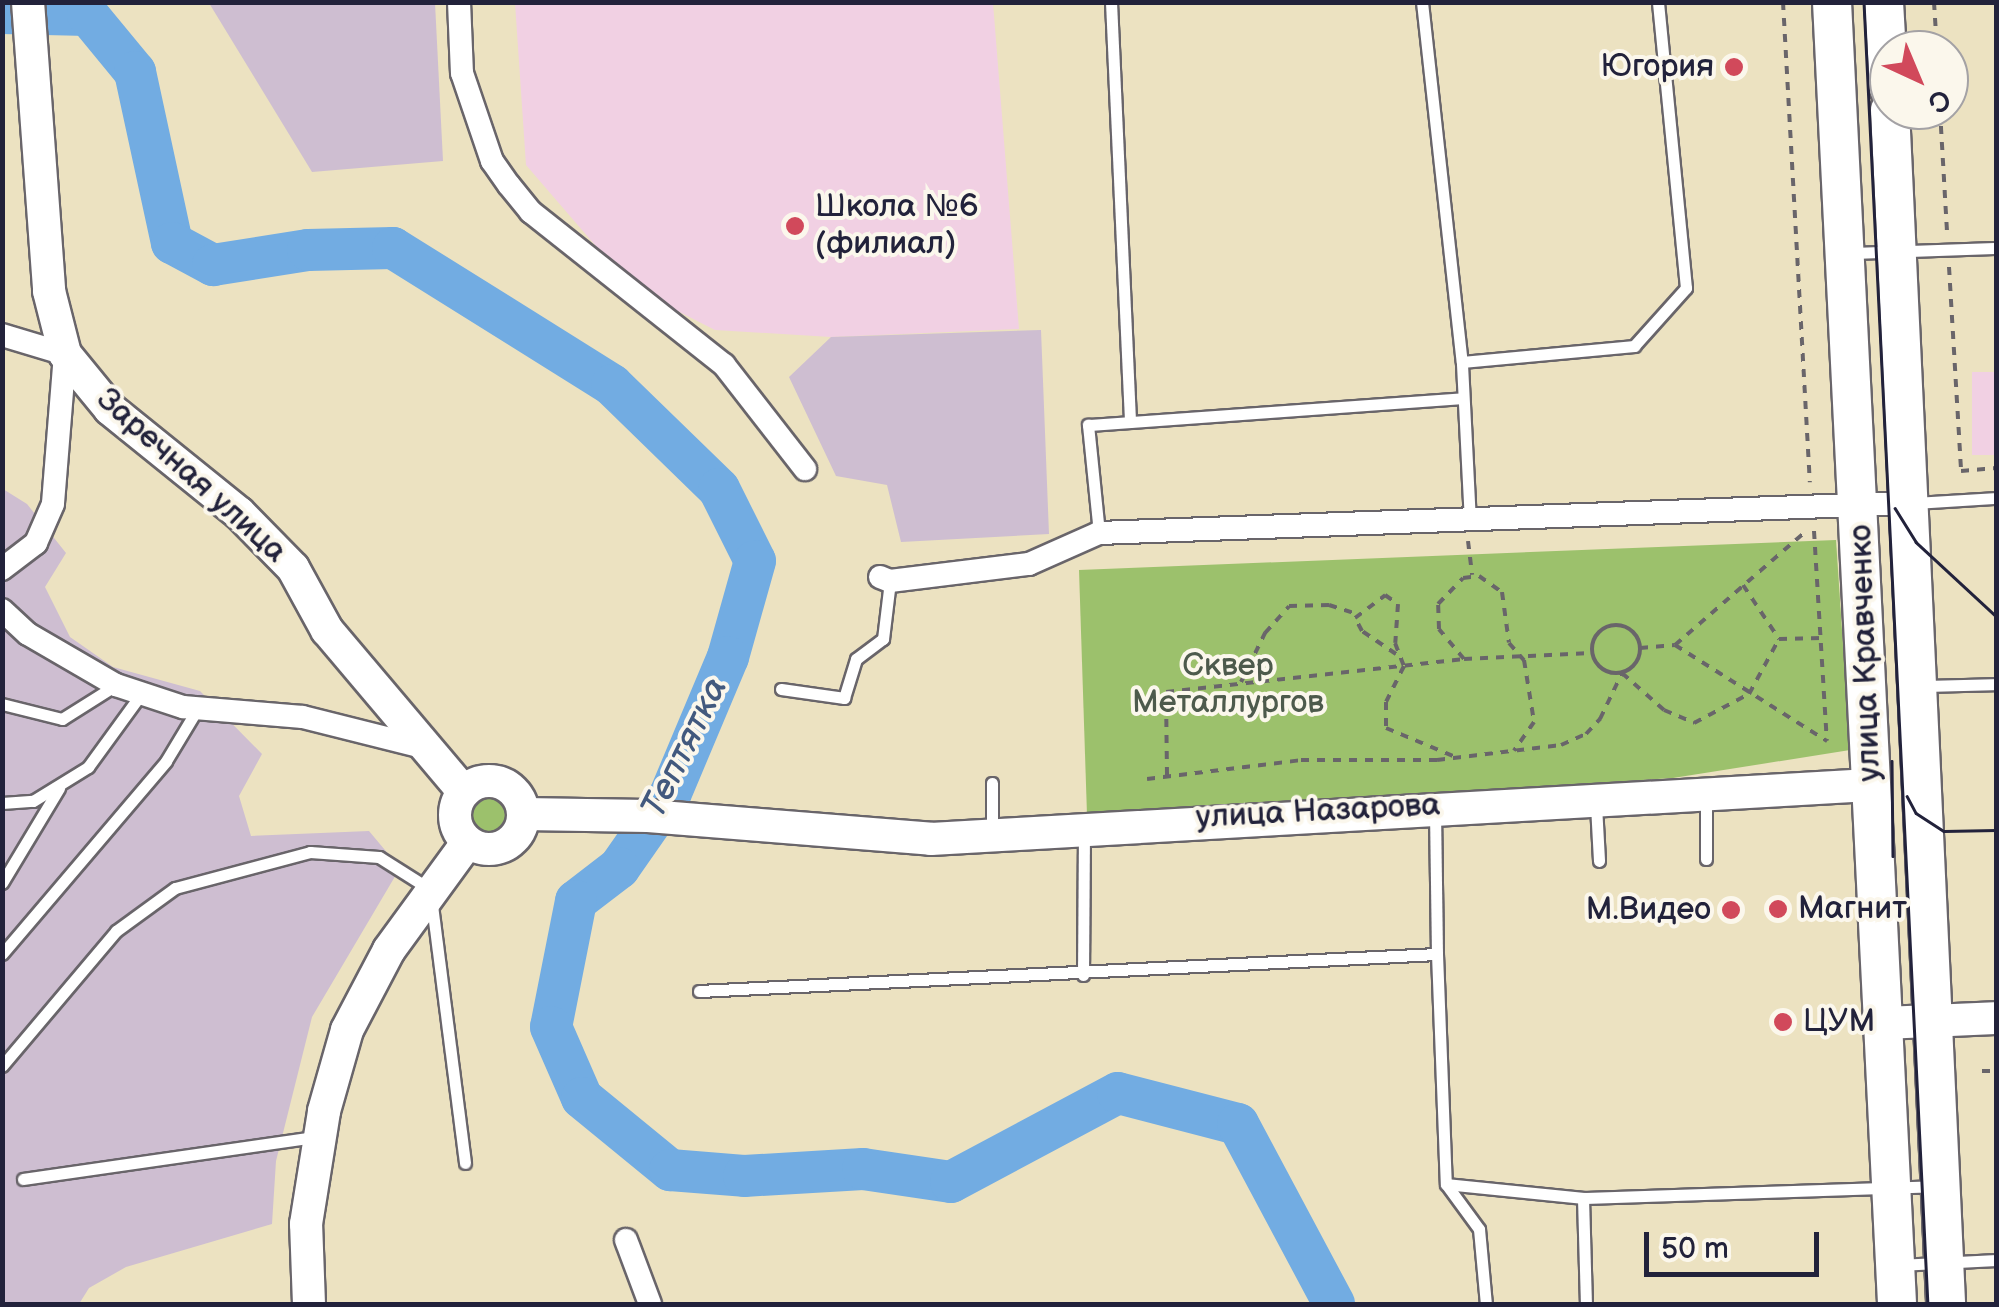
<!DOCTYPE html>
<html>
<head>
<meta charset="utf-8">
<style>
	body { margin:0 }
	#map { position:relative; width:1999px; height:1307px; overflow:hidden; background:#ece2c1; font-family:"Balsamiq Sans",sans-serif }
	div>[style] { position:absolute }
	.built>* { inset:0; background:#f1d0e3; transform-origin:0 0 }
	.industrial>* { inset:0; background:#cebed1 }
	.green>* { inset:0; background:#9cc16c }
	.round { border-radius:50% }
	.river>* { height:42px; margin:-21px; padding:0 21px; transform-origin:21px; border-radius:21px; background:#72ace2 }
	.path>* { height:4px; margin-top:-2px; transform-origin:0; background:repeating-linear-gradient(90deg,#69656a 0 8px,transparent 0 16px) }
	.path>.ring { margin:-2px; padding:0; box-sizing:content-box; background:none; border:4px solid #69656a; border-radius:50% }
	.roads { filter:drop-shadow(2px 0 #69656a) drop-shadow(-2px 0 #69656a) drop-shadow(0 2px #69656a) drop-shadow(0 -2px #69656a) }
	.lane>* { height:11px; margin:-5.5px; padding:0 5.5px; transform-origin:5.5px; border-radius:5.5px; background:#fff }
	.street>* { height:22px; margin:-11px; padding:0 11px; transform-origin:11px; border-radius:11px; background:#fff }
	.secondary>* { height:32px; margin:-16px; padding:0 16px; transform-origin:16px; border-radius:16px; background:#fff }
	.secondary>.ring { margin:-16px; padding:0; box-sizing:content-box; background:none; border:32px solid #fff; border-radius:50% }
	.primary>* { height:38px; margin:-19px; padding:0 19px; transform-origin:19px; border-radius:19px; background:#fff }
	.tram>* { height:2.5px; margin:-1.25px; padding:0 1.25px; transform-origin:1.25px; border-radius:1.25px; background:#22223b }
	.dots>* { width:28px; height:28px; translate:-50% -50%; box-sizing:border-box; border:5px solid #fbf7ec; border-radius:50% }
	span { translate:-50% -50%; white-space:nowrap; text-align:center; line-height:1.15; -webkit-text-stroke:8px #fbf7ec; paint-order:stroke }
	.poi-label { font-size:32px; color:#22223b }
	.right { translate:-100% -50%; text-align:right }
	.left { translate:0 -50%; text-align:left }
	.street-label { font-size:32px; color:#22223b }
	.park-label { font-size:32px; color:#4d5a4c }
	.water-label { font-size:35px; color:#42597e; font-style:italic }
	.frame { position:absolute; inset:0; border:5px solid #22223b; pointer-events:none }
	.north { position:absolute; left:1869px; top:30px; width:100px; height:100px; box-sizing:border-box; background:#fbf7ec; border:2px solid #a4a2a5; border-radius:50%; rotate:136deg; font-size:28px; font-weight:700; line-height:40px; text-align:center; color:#22223b }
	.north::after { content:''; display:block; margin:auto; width:35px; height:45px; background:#d1495b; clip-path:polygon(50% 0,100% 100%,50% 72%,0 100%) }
	.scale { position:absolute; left:1644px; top:1232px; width:175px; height:45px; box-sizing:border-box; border:5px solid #22223b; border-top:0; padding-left:12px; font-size:30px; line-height:35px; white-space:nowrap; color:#22223b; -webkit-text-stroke:8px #fbf7ec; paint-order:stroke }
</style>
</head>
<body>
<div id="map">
	<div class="built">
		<div style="clip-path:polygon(515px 3px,993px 3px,1019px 329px,831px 337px,715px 330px,632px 288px,526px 165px)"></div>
		<div style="left:1996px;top:372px;width:83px;height:24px;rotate:90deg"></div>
	</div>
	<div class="industrial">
		<div style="clip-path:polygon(209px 3px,435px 3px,443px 161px,312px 172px)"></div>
		<div style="clip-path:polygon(1041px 330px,1049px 534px,901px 542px,887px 485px,836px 476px,789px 377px,831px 337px)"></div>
		<div style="clip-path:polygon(3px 489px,27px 504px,66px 553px,45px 587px,70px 637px,113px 667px,200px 691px,262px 754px,239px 796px,251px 836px,369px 831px,400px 868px,312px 1017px,276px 1161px,272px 1224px,126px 1267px,89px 1288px,79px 1304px,3px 1304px)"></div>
	</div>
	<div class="green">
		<div style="clip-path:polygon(1836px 540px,1850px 750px,1673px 778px,1087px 815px,1079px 570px)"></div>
		<div class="round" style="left:468px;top:787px;width:46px;height:46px"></div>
	</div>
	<div class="river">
		<div style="left:2px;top:13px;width:86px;rotate:1.3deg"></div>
		<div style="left:88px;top:15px;width:74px;rotate:50.5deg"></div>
		<div style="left:135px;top:72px;width:175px;rotate:77.8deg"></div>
		<div style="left:172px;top:243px;width:47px;rotate:28.2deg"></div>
		<div style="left:213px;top:265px;width:96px;rotate:-9deg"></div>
		<div style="left:308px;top:250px;width:85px;rotate:-1.3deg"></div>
		<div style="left:393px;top:248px;width:258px;rotate:32deg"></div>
		<div style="left:612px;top:385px;width:149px;rotate:44.2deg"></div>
		<div style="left:719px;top:489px;width:80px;rotate:63.4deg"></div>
		<div style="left:755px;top:561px;width:100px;rotate:105.7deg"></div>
		<div style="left:728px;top:657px;width:150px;rotate:112.8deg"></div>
		<div style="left:670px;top:795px;width:89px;rotate:124.9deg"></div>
		<div style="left:619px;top:868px;width:54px;rotate:142.5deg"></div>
		<div style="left:576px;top:901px;width:128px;rotate:101.2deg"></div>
		<div style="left:551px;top:1027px;width:77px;rotate:66.4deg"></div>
		<div style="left:582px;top:1098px;width:114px;rotate:39.3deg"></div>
		<div style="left:670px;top:1170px;width:74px;rotate:4.6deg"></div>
		<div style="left:744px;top:1176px;width:119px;rotate:-3.4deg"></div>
		<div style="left:863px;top:1169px;width:89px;rotate:8.4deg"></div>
		<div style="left:951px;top:1182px;width:189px;rotate:-28.1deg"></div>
		<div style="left:1118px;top:1093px;width:124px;rotate:14.5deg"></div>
		<div style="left:1238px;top:1124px;width:204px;rotate:61.9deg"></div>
	</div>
	<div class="path">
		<div style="left:1783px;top:2px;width:481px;rotate:86.8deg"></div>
		<div style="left:1934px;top:2px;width:48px;rotate:86.4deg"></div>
		<div style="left:1940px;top:110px;width:122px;rotate:86.7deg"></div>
		<div style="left:1949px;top:267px;width:204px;rotate:86.6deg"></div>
		<div style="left:1961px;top:471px;width:35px;rotate:-5deg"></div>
		<div style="left:1814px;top:531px;width:210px;rotate:86.5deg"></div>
		<div style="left:1468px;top:541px;width:34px;rotate:83deg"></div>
		<div style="left:1743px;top:585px;width:65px;rotate:56.3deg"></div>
		<div class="ring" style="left:1592px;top:625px;width:44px;height:44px"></div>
		<div style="left:1675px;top:645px;width:180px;rotate:32.3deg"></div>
		<div style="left:1640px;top:648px;width:35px;rotate:-5deg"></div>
		<div style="left:1675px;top:645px;width:172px;rotate:-41deg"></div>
		<div style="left:1396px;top:654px;width:41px;rotate:-145.9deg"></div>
		<div style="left:1362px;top:631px;width:15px;rotate:-118deg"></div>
		<div style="left:1355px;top:618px;width:38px;rotate:-37deg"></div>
		<div style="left:1385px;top:595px;width:16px;rotate:35deg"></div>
		<div style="left:1398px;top:604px;width:39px;rotate:94deg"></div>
		<div style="left:1395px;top:643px;width:25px;rotate:69deg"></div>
		<div style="left:1404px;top:666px;width:40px;rotate:116.6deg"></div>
		<div style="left:1386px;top:702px;width:26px;rotate:90deg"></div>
		<div style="left:1386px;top:728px;width:73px;rotate:22.7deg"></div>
		<div style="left:1464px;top:659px;width:39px;rotate:-130deg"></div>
		<div style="left:1439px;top:629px;width:25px;rotate:-92deg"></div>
		<div style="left:1438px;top:604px;width:36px;rotate:-46deg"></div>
		<div style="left:1463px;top:578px;width:16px;rotate:-7deg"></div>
		<div style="left:1479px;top:576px;width:28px;rotate:35deg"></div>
		<div style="left:1502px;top:592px;width:51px;rotate:82.2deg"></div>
		<div style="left:1509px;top:643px;width:23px;rotate:49deg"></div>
		<div style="left:1524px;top:660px;width:63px;rotate:80.8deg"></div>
		<div style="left:1534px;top:722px;width:35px;rotate:125deg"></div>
		<div style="left:1241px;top:682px;width:55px;rotate:-63.9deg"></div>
		<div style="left:1265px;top:633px;width:36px;rotate:-48deg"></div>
		<div style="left:1289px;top:606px;width:40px;rotate:-1.4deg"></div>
		<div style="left:1329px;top:605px;width:29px;rotate:18deg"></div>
		<div style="left:1167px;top:775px;width:83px;rotate:-90.7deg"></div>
		<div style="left:1166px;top:692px;width:300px;rotate:-6.3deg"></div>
		<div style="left:1464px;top:659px;width:127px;rotate:-2.7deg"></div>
		<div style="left:1147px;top:779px;width:155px;rotate:-7deg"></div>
		<div style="left:1301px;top:760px;width:136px"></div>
		<div style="left:1437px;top:760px;width:125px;rotate:-6.9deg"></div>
		<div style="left:1561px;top:745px;width:27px;rotate:-24deg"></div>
		<div style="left:1586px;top:734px;width:21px;rotate:-47deg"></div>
		<div style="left:1600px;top:719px;width:51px;rotate:-64.4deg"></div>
		<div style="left:1622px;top:673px;width:56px;rotate:41.4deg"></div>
		<div style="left:1664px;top:710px;width:33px;rotate:23deg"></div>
		<div style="left:1694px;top:723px;width:62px;rotate:-27.8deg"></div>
		<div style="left:1749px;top:694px;width:63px;rotate:-61.4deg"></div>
		<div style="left:1779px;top:639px;width:43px;rotate:-1.3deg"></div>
		<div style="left:1982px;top:1071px;width:14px"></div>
	</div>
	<div class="roads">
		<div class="lane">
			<div style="left:1111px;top:2px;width:420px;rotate:87.4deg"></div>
			<div style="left:1422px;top:2px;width:362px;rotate:83.7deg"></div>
			<div style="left:1851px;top:253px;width:145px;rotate:-2deg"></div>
			<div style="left:1916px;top:503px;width:80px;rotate:-3.6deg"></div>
			<div style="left:1470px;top:522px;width:160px;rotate:-92.9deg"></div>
			<div style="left:1462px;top:362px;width:173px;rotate:-5.3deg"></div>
			<div style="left:1634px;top:346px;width:78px;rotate:-48.1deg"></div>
			<div style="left:1686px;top:288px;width:287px;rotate:-95.6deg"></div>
			<div style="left:1099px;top:533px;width:109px;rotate:-95.8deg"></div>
			<div style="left:1088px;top:425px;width:374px;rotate:-4.1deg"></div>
			<div style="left:1921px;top:686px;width:75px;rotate:-1.5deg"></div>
			<div style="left:781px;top:689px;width:64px;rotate:8.1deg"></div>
			<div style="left:844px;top:698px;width:41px;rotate:-72.9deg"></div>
			<div style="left:856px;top:659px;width:34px;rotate:-37deg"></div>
			<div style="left:883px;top:639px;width:58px;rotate:-83.1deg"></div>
			<div style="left:2px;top:704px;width:62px;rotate:14deg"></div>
			<div style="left:62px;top:719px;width:64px;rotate:-32.2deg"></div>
			<div style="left:992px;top:783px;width:50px;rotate:90deg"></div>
			<div style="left:2px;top:803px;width:31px;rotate:-4deg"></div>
			<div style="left:33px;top:801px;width:65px;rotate:-31.7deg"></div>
			<div style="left:88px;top:767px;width:90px;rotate:-54deg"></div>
			<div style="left:1596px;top:805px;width:56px;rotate:86.9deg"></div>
			<div style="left:1706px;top:859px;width:63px;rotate:-90deg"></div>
			<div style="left:2px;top:883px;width:111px;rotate:-59deg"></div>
			<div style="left:432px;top:905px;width:260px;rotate:82.7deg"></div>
			<div style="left:2px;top:954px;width:253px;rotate:-49.6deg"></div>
			<div style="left:166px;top:761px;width:62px;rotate:-58.9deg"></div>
			<div style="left:1437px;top:954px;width:230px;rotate:87.8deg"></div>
			<div style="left:1446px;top:1184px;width:56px;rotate:53.7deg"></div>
			<div style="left:1479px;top:1229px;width:75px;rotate:84.7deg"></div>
			<div style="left:1083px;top:975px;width:141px;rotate:-89.6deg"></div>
			<div style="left:699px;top:991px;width:739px;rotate:-2.87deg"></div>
			<div style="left:1437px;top:954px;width:142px;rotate:-90.8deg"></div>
			<div style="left:2px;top:1066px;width:177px;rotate:-49.8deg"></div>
			<div style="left:116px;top:931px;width:73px;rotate:-36.1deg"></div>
			<div style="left:175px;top:888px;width:140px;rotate:-14.9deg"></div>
			<div style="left:310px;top:852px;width:69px;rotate:4.1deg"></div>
			<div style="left:379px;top:857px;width:58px;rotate:32.3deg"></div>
			<div style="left:23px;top:1179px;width:296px;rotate:-8.2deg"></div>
			<div style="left:1446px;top:1184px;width:138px;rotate:5.8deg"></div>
			<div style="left:1583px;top:1198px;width:106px;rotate:88.4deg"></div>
			<div style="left:1583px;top:1198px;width:353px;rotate:-1.9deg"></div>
			<div style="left:1899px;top:1265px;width:97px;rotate:-3deg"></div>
		</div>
		<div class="street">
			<div style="left:459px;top:2px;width:71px;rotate:87.6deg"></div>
			<div style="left:462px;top:73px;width:93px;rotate:71.2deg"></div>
			<div style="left:492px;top:161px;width:29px;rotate:55deg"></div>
			<div style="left:509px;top:185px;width:35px;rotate:51deg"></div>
			<div style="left:531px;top:212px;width:246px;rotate:38.4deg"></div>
			<div style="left:724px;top:365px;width:132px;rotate:52.1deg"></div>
			<div style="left:2px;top:335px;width:66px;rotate:16.8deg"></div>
			<div style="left:65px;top:354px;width:150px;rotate:94.6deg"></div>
			<div style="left:53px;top:504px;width:43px;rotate:113.6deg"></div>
			<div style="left:36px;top:543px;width:43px;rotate:142.6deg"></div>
			<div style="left:880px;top:577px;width:11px;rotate:22deg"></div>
			<div style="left:890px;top:581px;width:140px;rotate:-7deg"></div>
			<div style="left:1029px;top:564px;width:77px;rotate:-23.9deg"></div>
			<div style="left:1099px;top:533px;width:811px;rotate:-2.12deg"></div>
			<div style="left:2px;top:610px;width:35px;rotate:43deg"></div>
			<div style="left:28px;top:634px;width:102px;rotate:30.1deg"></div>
			<div style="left:116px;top:685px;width:71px;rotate:18.2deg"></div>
			<div style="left:183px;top:707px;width:120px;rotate:4.8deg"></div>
			<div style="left:303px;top:717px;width:127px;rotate:14.1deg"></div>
			<div style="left:626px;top:1240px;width:68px;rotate:69.4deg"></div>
		</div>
		<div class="secondary">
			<div style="left:28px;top:2px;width:290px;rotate:85.8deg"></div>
			<div style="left:49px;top:291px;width:65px;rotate:75.7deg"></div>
			<div style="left:65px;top:354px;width:71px;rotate:50.7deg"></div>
			<div style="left:110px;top:409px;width:166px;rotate:38.9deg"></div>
			<div style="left:239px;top:513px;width:77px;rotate:45.5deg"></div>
			<div style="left:293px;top:568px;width:71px;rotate:61.3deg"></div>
			<div style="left:327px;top:630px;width:212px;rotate:49.8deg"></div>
			<div class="ring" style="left:455px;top:781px;width:36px;height:36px"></div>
			<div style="left:524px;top:814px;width:124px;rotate:0.9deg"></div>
			<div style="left:648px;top:816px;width:284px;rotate:4.6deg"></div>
			<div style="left:931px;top:839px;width:940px;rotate:-3.29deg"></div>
			<div style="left:1883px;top:1023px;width:113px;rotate:-2.5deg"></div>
			<div style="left:309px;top:1304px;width:80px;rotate:-92.1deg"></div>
			<div style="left:306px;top:1224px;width:114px;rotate:-80.9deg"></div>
			<div style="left:324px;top:1111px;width:84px;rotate:-74.1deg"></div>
			<div style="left:347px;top:1030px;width:90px;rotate:-62.3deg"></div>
			<div style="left:389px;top:950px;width:132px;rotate:-53.9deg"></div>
		</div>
		<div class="primary">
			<div style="left:1832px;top:2px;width:1304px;rotate:87.14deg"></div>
			<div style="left:1884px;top:2px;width:86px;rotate:86.7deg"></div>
			<div style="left:1890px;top:110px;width:1195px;rotate:87.31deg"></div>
		</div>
	</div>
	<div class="tram">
		<div style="left:1864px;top:2px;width:1304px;rotate:87.19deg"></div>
		<div style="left:1895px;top:508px;width:40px;rotate:58deg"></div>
		<div style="left:1916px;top:542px;width:109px;rotate:42.8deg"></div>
		<div style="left:1892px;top:761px;width:95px;rotate:89.4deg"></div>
		<div style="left:1907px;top:796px;width:19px;rotate:62deg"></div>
		<div style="left:1916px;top:813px;width:33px;rotate:33deg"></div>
		<div style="left:1944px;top:831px;width:52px;rotate:-1.1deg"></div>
	</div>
	<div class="dots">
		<div style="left:1734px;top:67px;background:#d1495b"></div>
		<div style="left:795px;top:226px;background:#d1495b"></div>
		<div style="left:1778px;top:909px;background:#d1495b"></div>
		<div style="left:1731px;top:910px;background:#d1495b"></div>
		<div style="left:1783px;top:1022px;background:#d1495b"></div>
	</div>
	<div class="poi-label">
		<span class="right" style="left:1714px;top:67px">Югория</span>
		<span class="left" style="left:815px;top:226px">Школа №6<br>(филиал)</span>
		<span class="left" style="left:1798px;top:909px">Магнит</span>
		<span class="right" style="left:1711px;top:910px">М.Видео</span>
		<span class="left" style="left:1803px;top:1022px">ЦУМ</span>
	</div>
	<div class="street-label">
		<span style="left:191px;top:476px;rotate:42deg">Заречная улица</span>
		<span style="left:1866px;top:653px;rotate:-92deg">улица Кравченко</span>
		<span style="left:1318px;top:812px;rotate:-3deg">улица Назарова</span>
	</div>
	<div class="park-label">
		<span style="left:1228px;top:685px">Сквер<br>Металлургов</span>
	</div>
	<div class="water-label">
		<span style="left:685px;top:748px;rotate:-64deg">Тептятка</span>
	</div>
	<div class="frame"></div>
	<div class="north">С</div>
	<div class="scale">50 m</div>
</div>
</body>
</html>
